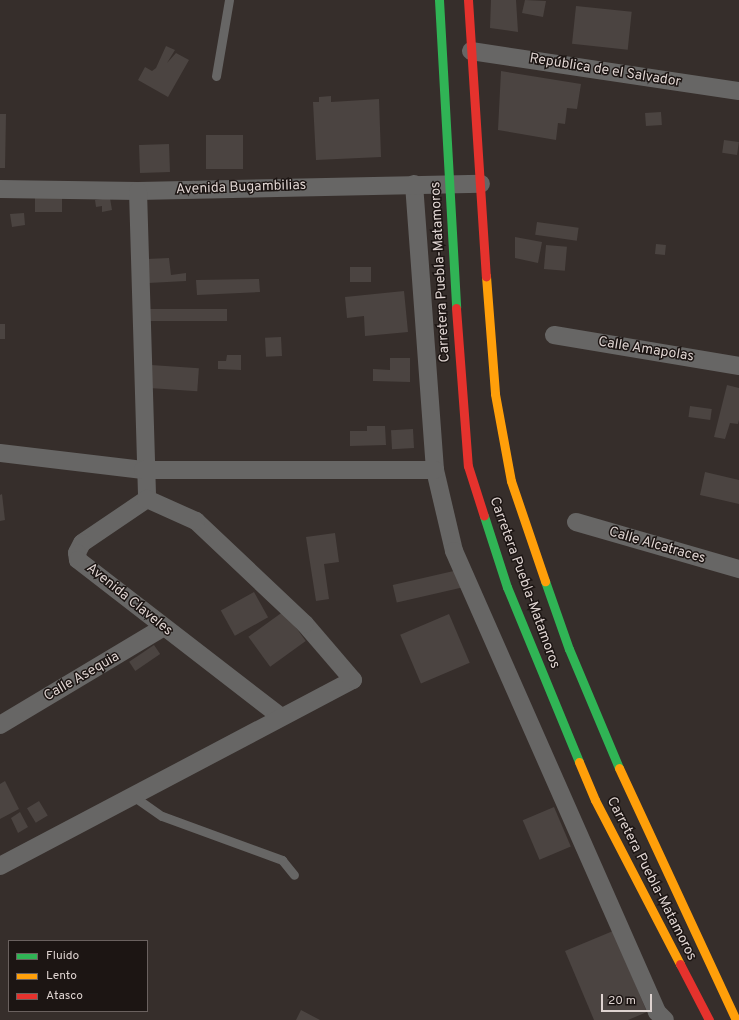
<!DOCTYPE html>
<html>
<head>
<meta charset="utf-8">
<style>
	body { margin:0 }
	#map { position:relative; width:739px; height:1020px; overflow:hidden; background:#362e2b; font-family:Overpass,sans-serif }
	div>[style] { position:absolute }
	.building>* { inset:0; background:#4b4441; transform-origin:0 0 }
	.lane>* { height:9px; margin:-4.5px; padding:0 4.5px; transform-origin:4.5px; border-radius:4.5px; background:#676665 }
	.street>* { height:18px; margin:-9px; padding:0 9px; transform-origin:9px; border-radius:9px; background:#676665 }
	.fast>* { height:9px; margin:-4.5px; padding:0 4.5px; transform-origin:4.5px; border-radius:4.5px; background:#30b455 }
	.slow>* { height:9px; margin:-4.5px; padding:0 4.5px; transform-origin:4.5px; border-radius:4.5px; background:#ff9f0a }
	.jam>* { height:9px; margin:-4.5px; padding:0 4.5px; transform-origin:4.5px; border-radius:4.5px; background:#e5322d }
	span { translate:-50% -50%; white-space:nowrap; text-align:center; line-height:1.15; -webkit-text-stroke:3px #1c1513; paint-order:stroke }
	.street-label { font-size:14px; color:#ded3d0 }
	.legend { position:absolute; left:8px; top:940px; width:140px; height:72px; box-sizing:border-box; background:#1c1513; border:1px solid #6a615f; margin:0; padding:5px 7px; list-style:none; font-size:12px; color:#ded3d0 }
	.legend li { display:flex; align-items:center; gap:8px; height:20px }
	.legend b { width:20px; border:1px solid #6a615f }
	.scale { position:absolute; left:601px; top:994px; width:51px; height:18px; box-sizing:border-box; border:2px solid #ded3d0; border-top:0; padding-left:5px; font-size:12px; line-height:14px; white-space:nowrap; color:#ded3d0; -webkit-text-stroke:3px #1c1513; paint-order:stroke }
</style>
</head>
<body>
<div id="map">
	<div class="building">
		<div style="clip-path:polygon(491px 0,516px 0,518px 32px,490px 28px)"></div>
		<div style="clip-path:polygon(525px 0,546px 1px,543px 17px,522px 13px)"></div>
		<div style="left:576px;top:6px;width:56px;height:38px;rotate:6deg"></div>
		<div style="clip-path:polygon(166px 46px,175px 50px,167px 63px,176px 53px,189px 60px,168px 97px,138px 80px,145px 67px,152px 71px,156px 68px)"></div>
		<div style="clip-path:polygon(501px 71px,581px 84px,577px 109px,567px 108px,565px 124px,558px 123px,556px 140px,498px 130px)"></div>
		<div style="clip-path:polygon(331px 96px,331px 102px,379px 99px,381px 157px,316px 160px,313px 102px,319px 102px,319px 97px)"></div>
		<div style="left:661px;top:112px;width:13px;height:16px;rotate:86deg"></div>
		<div style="clip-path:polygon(0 114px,6px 114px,5px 168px,0 168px)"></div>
		<div style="left:206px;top:135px;width:37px;height:34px"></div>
		<div style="left:724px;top:140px;width:15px;height:13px;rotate:8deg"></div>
		<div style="left:169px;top:144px;width:28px;height:30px;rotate:88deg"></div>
		<div style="left:62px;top:196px;width:16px;height:27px;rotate:90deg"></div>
		<div style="clip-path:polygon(110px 198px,112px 210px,102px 212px,102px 206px,96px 207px,95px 200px)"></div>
		<div style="clip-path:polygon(24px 213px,25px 225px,12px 227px,10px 214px)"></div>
		<div style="left:537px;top:222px;width:42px;height:13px;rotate:8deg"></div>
		<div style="clip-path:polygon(515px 237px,542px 242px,538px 263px,515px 258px)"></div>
		<div style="left:656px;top:244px;width:10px;height:10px;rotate:6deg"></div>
		<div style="left:546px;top:245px;width:21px;height:24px;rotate:5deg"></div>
		<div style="clip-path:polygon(169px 258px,171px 275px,186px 273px,186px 281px,148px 283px,147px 259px)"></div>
		<div style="left:371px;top:267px;width:15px;height:21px;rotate:90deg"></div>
		<div style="clip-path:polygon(259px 279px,260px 292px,197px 295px,196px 280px)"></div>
		<div style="clip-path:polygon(404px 291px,408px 332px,365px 336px,364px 316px,347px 318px,345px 297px)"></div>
		<div style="left:227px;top:309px;width:12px;height:84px;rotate:90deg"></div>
		<div style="left:0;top:324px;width:5px;height:15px"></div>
		<div style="left:281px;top:337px;width:19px;height:16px;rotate:87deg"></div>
		<div style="clip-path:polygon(227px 355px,241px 355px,241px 370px,218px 369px,218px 361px,226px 361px)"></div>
		<div style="clip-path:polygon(390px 358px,410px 358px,410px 382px,373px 381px,373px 369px,390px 370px)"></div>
		<div style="left:151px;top:365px;width:48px;height:23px;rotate:4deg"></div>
		<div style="clip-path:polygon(727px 385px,739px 388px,739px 420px,738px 424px,730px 423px,725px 439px,714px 437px)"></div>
		<div style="left:690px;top:406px;width:22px;height:11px;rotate:8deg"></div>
		<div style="clip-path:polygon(367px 426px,385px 426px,386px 445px,350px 446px,350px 431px,367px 431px)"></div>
		<div style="left:413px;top:429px;width:19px;height:22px;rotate:87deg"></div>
		<div style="clip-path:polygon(705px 472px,739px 480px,739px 504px,700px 495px)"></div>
		<div style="clip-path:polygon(2px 494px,5px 520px,0 521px,0 495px)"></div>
		<div style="clip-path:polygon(335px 533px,339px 562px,324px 564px,329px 599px,316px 601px,306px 537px)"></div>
		<div style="left:458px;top:570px;width:18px;height:67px;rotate:77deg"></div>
		<div style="left:254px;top:592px;width:29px;height:38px;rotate:61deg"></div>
		<div style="left:284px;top:611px;width:37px;height:44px;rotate:54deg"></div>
		<div style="left:449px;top:614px;width:53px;height:53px;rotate:67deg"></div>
		<div style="left:154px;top:645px;width:11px;height:30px;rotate:56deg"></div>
		<div style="clip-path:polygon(5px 781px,19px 809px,0 819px,0 784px)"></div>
		<div style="left:39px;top:801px;width:17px;height:14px;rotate:59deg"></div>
		<div style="left:554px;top:807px;width:43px;height:34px;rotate:67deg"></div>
		<div style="clip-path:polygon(20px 812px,28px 827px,18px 833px,11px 818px)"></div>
		<div style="clip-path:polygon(613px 931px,647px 1012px,628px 1020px,594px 1020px,565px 951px)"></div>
		<div style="clip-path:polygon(301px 1010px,320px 1020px,289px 1020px,296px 1020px)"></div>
	</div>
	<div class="lane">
		<div style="left:216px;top:76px;width:77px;rotate:-80.3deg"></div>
		<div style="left:133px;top:796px;width:35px;rotate:35deg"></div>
		<div style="left:162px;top:816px;width:128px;rotate:20.1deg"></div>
		<div style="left:282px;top:860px;width:19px;rotate:51deg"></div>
	</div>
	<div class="street">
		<div style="left:471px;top:51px;width:271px;rotate:8.5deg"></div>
		<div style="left:414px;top:184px;width:287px;rotate:85.8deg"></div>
		<div style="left:435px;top:470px;width:83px;rotate:76.8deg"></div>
		<div style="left:454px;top:551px;width:504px;rotate:66.23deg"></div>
		<div style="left:657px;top:1012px;width:11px;rotate:45deg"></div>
		<div style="left:0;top:189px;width:138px;rotate:0.8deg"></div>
		<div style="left:138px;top:191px;width:343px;rotate:-1.2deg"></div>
		<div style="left:138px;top:191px;width:308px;rotate:88.3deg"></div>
		<div style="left:554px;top:335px;width:188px;rotate:9.5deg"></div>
		<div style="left:0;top:453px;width:144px;rotate:6.8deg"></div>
		<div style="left:143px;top:470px;width:292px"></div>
		<div style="left:147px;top:499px;width:78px;rotate:145.9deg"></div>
		<div style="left:82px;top:543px;width:11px;rotate:117deg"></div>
		<div style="left:77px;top:553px;width:7px;rotate:82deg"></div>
		<div style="left:78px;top:560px;width:255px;rotate:37.7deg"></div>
		<div style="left:576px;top:522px;width:170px;rotate:16.1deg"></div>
		<div style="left:0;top:725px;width:189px;rotate:-30.9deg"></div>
		<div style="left:0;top:866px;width:399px;rotate:-27.8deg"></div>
		<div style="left:353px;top:680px;width:74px;rotate:-130.6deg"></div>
		<div style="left:305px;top:624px;width:150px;rotate:-136.6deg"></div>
		<div style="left:196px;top:521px;width:54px;rotate:-155.8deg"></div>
	</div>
	<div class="fast">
		<div style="left:439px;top:0;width:308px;rotate:86.8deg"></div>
		<div style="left:484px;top:516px;width:75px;rotate:72.1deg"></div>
		<div style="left:507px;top:587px;width:189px;rotate:67.6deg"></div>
		<div style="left:545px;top:581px;width:72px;rotate:70.6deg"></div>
		<div style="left:569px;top:649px;width:129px;rotate:67.2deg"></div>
	</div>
	<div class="slow">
		<div style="left:486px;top:276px;width:118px;rotate:85.6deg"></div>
		<div style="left:495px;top:394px;width:88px;rotate:79.6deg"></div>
		<div style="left:511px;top:481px;width:106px;rotate:71.2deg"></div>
		<div style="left:579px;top:762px;width:41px;rotate:67.2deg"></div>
		<div style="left:595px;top:800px;width:185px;rotate:62.6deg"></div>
		<div style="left:619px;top:768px;width:278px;rotate:65.1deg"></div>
	</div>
	<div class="jam">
		<div style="left:468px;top:0;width:277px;rotate:86.3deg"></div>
		<div style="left:456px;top:308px;width:158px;rotate:85.7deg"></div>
		<div style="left:468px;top:466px;width:52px;rotate:72.3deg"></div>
		<div style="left:680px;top:964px;width:63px;rotate:62.6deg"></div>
	</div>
	<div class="street-label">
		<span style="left:605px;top:71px;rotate:9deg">República de el Salvador</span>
		<span style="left:241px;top:188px;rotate:-2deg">Avenida Bugambilias</span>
		<span style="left:441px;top:272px;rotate:-93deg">Carretera Puebla-Matamoros</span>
		<span style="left:646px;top:350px;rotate:9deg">Calle Amapolas</span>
		<span style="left:657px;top:546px;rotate:16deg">Calle Alcatraces</span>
		<span style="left:524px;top:583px;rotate:70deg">Carretera Puebla-Matamoros</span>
		<span style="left:129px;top:600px;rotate:39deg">Avenida Claveles</span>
		<span style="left:82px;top:677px;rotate:-30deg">Calle Asequia</span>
		<span style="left:651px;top:879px;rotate:63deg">Carretera Puebla-Matamoros</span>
	</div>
	<ul class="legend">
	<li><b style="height:5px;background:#30b455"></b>Fluido</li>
	<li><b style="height:5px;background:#ff9f0a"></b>Lento</li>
	<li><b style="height:5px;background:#e5322d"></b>Atasco</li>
	</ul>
	<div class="scale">20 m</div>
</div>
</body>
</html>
